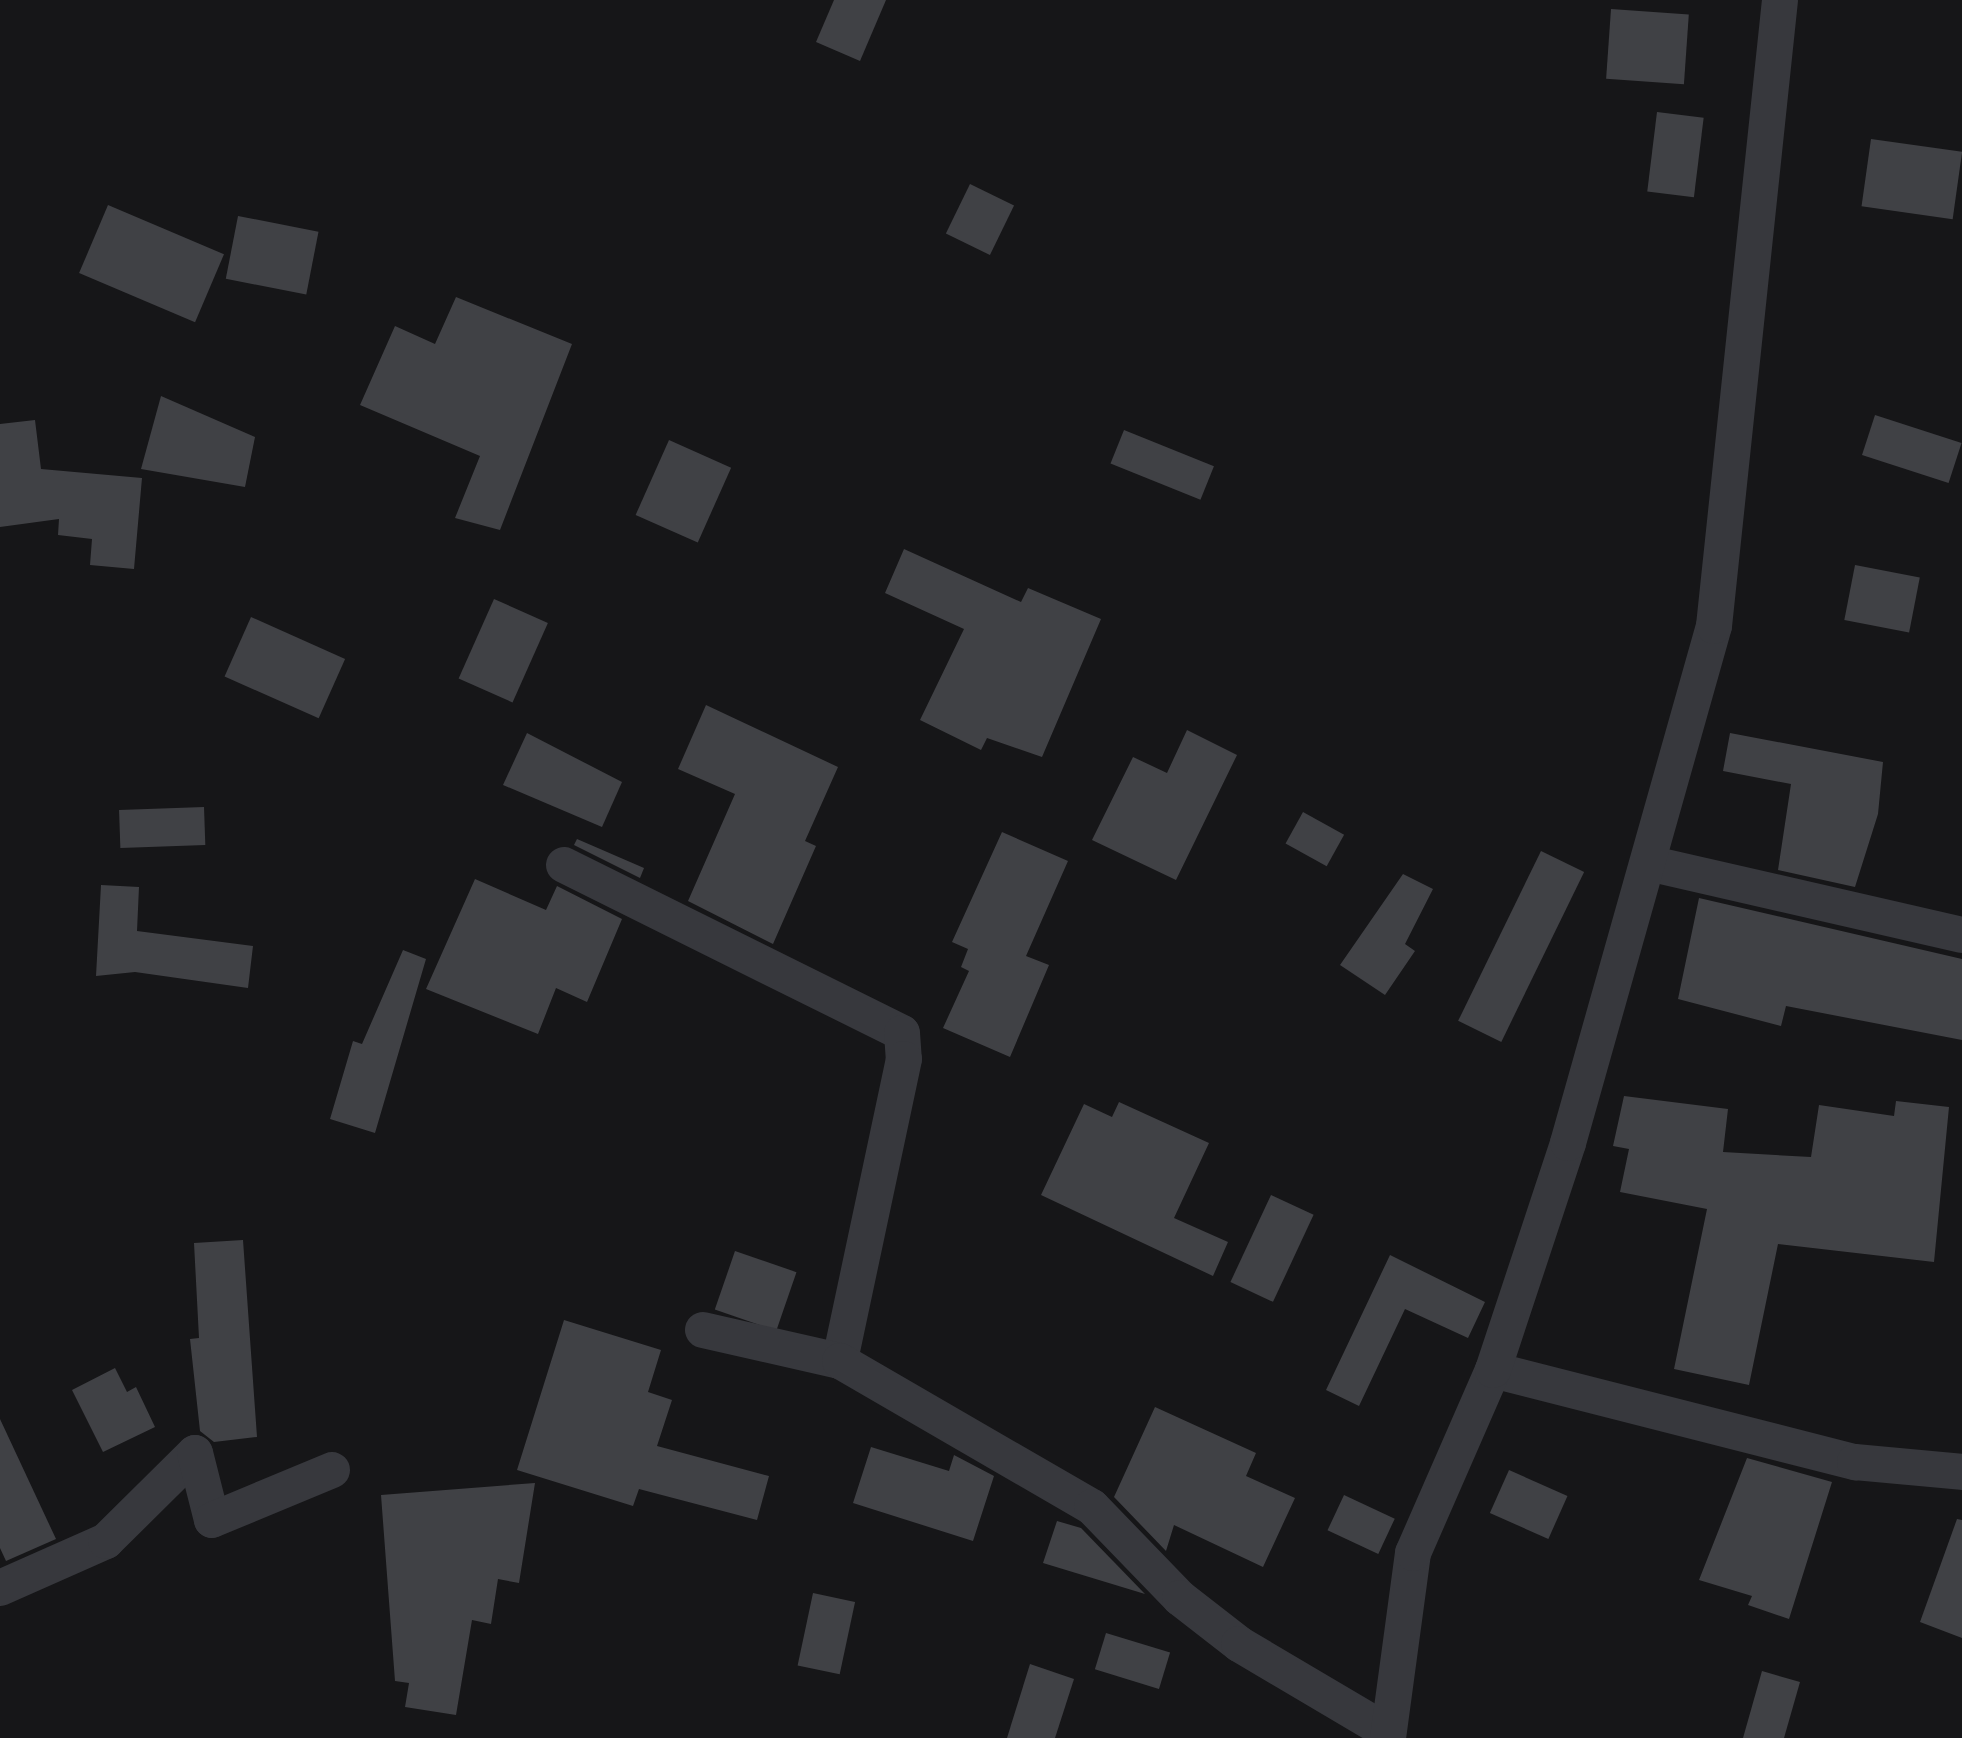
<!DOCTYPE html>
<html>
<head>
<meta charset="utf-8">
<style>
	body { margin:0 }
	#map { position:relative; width:1962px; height:1738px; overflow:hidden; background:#161618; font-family:"Archivo Narrow",sans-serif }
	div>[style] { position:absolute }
	.building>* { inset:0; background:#404145; transform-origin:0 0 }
	.minor>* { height:36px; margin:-18px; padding:0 18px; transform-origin:18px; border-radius:18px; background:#37383d }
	span { translate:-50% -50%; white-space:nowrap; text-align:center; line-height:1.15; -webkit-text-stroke:9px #111113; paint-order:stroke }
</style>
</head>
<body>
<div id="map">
	<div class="building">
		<div style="clip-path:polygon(834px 0,886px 0,860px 61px,816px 42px)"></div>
		<div style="left:1611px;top:9px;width:78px;height:70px;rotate:4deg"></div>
		<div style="left:1657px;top:112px;width:47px;height:80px;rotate:7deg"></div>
		<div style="left:1871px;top:139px;width:92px;height:68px;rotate:8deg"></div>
		<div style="left:970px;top:184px;width:49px;height:55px;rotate:26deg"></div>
		<div style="left:108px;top:205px;width:126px;height:74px;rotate:23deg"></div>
		<div style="left:238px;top:216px;width:82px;height:64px;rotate:11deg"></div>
		<div style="clip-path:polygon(456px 297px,572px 344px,500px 530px,455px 518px,480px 456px,360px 405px,395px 326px,435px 344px)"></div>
		<div style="clip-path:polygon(161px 396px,255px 437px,245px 487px,141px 469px)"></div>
		<div style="left:1875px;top:415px;width:91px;height:42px;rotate:18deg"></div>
		<div style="clip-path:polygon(35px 420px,41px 469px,142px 478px,134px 569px,90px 565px,92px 539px,58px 535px,59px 519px,0 527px,0 424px)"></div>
		<div style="left:1124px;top:430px;width:97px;height:36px;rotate:22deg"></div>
		<div style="left:669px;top:440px;width:68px;height:82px;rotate:24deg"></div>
		<div style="clip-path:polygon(904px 549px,1021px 602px,1028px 588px,1101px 619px,1042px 757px,987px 738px,981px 750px,920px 720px,964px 629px,885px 593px)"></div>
		<div style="left:1855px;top:565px;width:66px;height:56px;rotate:11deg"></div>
		<div style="left:494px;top:599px;width:59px;height:87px;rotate:24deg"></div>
		<div style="left:251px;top:617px;width:103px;height:65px;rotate:24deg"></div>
		<div style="clip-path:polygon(706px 705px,838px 767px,805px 841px,816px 846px,773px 944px,688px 901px,735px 794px,678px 769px)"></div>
		<div style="clip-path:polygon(1187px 730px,1237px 755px,1176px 880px,1092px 840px,1133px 757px,1167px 773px)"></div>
		<div style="clip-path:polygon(527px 733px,622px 782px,602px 827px,503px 785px)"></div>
		<div style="clip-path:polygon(1730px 733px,1883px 762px,1878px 814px,1855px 887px,1778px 870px,1791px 784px,1723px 771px)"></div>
		<div style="left:204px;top:807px;width:38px;height:85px;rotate:88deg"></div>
		<div style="left:1303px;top:812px;width:47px;height:36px;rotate:29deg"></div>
		<div style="clip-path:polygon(1002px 832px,1068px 861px,1026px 956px,1049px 965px,1010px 1057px,943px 1028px,969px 971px,961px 967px,968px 949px,952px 942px)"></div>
		<div style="clip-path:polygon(577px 839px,644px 868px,640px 878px,574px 845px)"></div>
		<div style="left:1541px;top:851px;width:48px;height:189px;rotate:26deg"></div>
		<div style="clip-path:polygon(1403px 874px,1433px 889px,1405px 944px,1415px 951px,1385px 995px,1340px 965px)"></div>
		<div style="clip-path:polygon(475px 879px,546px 910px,557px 886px,622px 919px,587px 1002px,556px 988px,538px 1034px,426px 989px)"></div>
		<div style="clip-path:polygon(101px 885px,139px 887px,137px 931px,253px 946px,248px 988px,135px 972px,96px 976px)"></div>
		<div style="clip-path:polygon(1699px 898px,1962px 959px,1962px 1040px,1786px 1006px,1781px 1026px,1678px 999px)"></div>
		<div style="clip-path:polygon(403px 950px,426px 959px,375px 1133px,330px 1119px,353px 1041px,362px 1044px)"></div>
		<div style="clip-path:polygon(1624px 1096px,1728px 1109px,1723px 1152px,1811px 1157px,1819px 1105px,1894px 1116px,1896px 1101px,1949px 1107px,1934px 1262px,1778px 1244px,1749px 1385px,1674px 1369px,1707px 1209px,1620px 1192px,1629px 1149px,1613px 1146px)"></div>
		<div style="clip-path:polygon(1119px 1102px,1209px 1143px,1174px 1218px,1228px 1242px,1213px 1276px,1041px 1195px,1084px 1104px,1112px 1117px)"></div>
		<div style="left:1271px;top:1195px;width:47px;height:96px;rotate:25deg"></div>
		<div style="clip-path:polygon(243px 1240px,257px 1437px,214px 1442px,200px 1431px,190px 1339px,199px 1338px,194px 1243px)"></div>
		<div style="left:735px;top:1251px;width:65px;height:62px;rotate:19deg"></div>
		<div style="clip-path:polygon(1390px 1255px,1485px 1302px,1468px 1338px,1405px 1309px,1359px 1406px,1326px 1390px)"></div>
		<div style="clip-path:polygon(564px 1320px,661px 1350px,648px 1392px,672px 1400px,657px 1446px,769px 1476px,757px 1520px,639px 1489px,633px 1506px,517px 1470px)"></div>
		<div style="clip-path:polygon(115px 1368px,127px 1392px,136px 1387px,155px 1427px,103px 1452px,72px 1390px)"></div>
		<div style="clip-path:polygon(1155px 1407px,1256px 1453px,1246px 1476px,1295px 1498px,1263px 1567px,1174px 1525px,1166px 1551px,1114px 1497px)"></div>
		<div style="clip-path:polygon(0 1419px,56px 1539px,6px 1561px,0 1548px)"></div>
		<div style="clip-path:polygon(871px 1447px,949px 1471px,954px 1455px,994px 1476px,973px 1541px,853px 1503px)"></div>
		<div style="clip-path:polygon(1747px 1458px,1832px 1482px,1789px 1619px,1748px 1605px,1752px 1596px,1699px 1580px)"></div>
		<div style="left:1509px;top:1470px;width:64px;height:47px;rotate:24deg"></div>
		<div style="clip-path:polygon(535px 1483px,519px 1583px,498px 1579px,491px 1624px,472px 1620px,456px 1715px,405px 1707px,409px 1683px,395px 1681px,381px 1495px)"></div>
		<div style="left:1344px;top:1495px;width:56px;height:39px;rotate:25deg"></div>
		<div style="clip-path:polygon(1957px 1519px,1962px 1520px,1962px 1638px,1920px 1622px)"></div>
		<div style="clip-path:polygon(1057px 1521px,1081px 1528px,1145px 1594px,1043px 1563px)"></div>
		<div style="left:813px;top:1593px;width:43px;height:74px;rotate:12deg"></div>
		<div style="left:1106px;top:1633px;width:67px;height:38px;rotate:17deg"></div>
		<div style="clip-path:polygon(1030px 1664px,1074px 1679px,1055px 1738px,1007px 1738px)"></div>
		<div style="clip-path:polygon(1762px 1671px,1800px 1682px,1784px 1738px,1743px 1738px)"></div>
	</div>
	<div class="minor">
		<div style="left:1648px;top:863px;width:322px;rotate:12.9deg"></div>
		<div style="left:564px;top:865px;width:377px;rotate:26.4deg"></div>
		<div style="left:902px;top:1033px;width:26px;rotate:86deg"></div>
		<div style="left:904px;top:1059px;width:309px;rotate:102deg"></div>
		<div style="left:703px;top:1330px;width:140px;rotate:12.8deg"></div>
		<div style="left:840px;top:1361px;width:291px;rotate:30.1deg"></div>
		<div style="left:1092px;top:1507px;width:127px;rotate:46deg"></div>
		<div style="left:1180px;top:1598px;width:75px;rotate:37.9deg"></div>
		<div style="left:1239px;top:1644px;width:173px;rotate:30.6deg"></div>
		<div style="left:1493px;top:1370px;width:374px;rotate:14.3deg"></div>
		<div style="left:1855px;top:1462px;width:107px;rotate:5.3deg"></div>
		<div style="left:0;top:1588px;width:116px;rotate:-23.9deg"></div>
		<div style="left:106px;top:1541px;width:125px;rotate:-44.7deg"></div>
		<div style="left:195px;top:1453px;width:69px;rotate:75.8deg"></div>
		<div style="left:212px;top:1520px;width:130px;rotate:-22.6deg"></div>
		<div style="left:1388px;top:1738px;width:187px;rotate:-82.3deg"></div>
		<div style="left:1413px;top:1553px;width:200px;rotate:-66.4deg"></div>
		<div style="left:1493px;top:1370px;width:239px;rotate:-71.7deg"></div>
		<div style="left:1568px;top:1143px;width:537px;rotate:-74.23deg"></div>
		<div style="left:1714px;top:626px;width:629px;rotate:-83.98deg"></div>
	</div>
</div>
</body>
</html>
